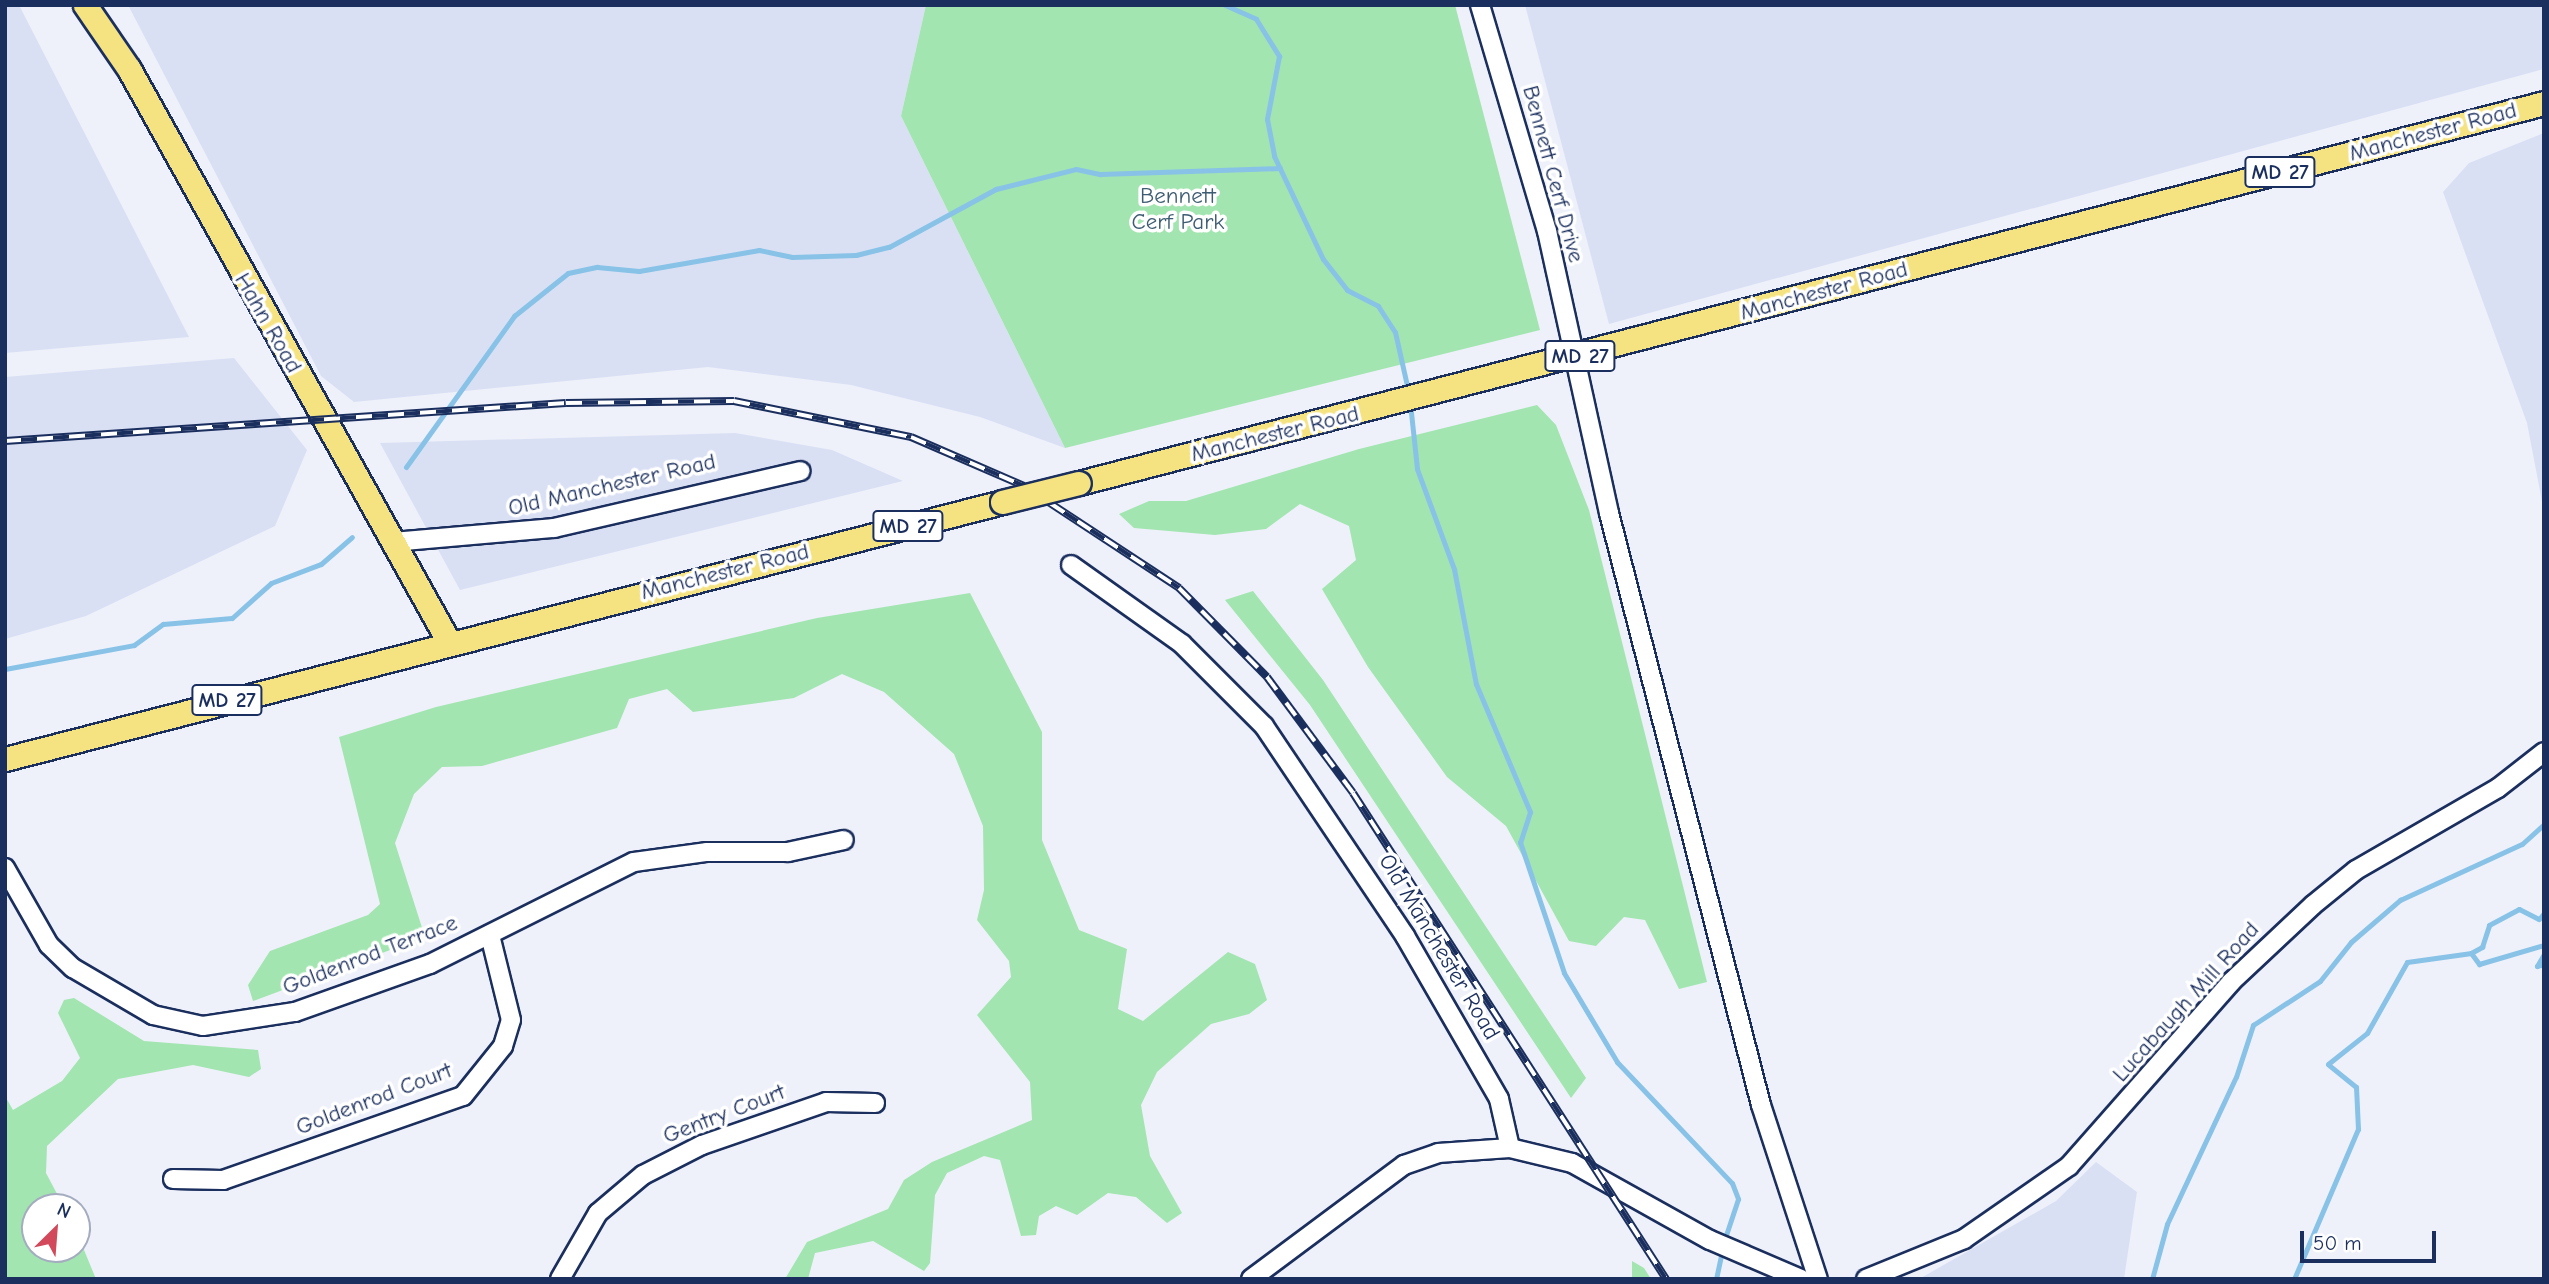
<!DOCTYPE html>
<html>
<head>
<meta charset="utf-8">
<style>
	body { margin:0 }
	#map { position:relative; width:2549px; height:1284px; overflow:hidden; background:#eef1fa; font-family:"Comic Neue",sans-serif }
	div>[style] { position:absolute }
	.built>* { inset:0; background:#dae0f4 }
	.green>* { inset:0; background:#a2e5b0 }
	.stream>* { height:5px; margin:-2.5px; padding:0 2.5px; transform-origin:2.5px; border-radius:2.5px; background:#88c2e7 }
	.roads { filter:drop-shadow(2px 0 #1b2f5e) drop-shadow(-2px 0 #1b2f5e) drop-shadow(0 2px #1b2f5e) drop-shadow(0 -2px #1b2f5e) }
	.minor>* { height:18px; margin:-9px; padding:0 9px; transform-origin:9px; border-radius:9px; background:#fff }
	.major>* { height:23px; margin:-11.5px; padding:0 11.5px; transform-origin:11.5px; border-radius:11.5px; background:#f5e382 }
	.rail>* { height:8px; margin-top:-4px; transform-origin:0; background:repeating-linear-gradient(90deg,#fff 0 16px,#1b2f5e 0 32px); box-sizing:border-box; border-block:2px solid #1b2f5e }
	.bridges { filter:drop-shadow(2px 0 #1b2f5e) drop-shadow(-2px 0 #1b2f5e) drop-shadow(0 2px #1b2f5e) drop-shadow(0 -2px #1b2f5e) }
	.major-bridge>* { height:23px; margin:-11.5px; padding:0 11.5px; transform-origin:11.5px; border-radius:11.5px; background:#f5e382 }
	span { translate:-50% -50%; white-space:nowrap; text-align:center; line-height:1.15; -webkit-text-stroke:7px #fff; paint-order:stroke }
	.shield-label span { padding:2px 5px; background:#fff; border:2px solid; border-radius:5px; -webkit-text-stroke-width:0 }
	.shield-label { font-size:21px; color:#1b2f5e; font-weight:700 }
	.street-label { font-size:23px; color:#1b2f5e }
	.park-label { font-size:23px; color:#3d5c72 }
	.frame { position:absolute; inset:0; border:7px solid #1b2f5e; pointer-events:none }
	.north { position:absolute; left:21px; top:1193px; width:70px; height:70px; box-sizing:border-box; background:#fff; border:2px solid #a4acbf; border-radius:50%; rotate:25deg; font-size:19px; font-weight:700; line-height:28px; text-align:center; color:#1b2f5e }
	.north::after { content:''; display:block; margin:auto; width:24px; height:32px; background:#d1495b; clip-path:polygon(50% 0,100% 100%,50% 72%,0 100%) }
	.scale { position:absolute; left:2300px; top:1231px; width:136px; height:32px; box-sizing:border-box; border:4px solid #1b2f5e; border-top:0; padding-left:9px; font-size:21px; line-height:24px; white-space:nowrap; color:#1b2f5e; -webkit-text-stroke:5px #fff; paint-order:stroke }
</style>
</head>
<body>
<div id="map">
	<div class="built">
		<div style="clip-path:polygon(5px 5px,19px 5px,189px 337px,5px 353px)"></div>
		<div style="clip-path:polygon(128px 5px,926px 5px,901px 116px,1065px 448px,980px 417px,851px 385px,708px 367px,354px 402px,321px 376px)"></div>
		<div style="clip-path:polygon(1525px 5px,2544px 5px,2544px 69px,1609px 324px)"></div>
		<div style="clip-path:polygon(2544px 133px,2544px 512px,2527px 423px,2443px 192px,2469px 163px)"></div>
		<div style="clip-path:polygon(234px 358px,307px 450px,275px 526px,86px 616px,5px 639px,5px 377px)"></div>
		<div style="clip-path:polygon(735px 433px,832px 450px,903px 481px,460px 590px,380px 443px)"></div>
		<div style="clip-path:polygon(2096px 1162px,2137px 1192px,2124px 1279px,1919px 1279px,2056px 1201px)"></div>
	</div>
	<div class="green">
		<div style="clip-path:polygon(926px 5px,1455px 5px,1540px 330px,1065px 448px,901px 116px)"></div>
		<div style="clip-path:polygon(1537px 405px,1556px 425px,1589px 510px,1707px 982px,1679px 989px,1645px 920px,1624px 917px,1596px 946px,1569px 941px,1506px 826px,1447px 777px,1368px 667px,1322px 589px,1356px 560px,1349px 526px,1300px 504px,1266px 529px,1215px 535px,1134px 528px,1119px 514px,1149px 501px,1186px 501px,1359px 449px)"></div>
		<div style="clip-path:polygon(1253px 591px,1323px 680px,1586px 1078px,1571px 1098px,1310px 705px,1225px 600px)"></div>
		<div style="clip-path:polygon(970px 593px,1042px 732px,1042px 840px,1079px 930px,1127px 949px,1118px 1009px,1143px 1021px,1228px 952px,1255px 964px,1267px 1000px,1249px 1014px,1211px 1024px,1157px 1072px,1141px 1105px,1150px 1156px,1182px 1213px,1167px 1223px,1136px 1197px,1108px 1193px,1077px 1215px,1056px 1206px,1039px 1216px,1036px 1235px,1021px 1236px,1000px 1160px,984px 1156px,947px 1173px,935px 1195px,930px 1263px,924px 1271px,873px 1241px,815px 1253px,808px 1279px,785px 1279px,807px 1242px,888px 1209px,904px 1180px,932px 1162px,1032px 1120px,1030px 1082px,977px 1015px,1011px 977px,1009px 961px,977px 920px,984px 890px,983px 826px,954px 754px,884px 692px,842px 674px,794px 698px,693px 712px,667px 689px,629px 699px,617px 728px,482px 766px,442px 767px,414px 794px,395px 843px,425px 937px,253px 1001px,248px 985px,270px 951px,368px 915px,380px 904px,339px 737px,436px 707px,817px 618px)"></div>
		<div style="clip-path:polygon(74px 998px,144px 1041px,258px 1050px,261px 1069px,249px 1077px,193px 1065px,118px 1079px,47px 1146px,46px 1173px,64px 1207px,35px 1207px,35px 1249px,77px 1249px,77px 1233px,96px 1279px,5px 1279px,5px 1096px,13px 1110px,62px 1081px,80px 1058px,58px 1013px,64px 1000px)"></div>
		<div style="clip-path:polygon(1632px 1261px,1644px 1268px,1651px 1279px,1632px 1279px)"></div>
	</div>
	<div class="stream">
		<div style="left:1225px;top:5px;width:34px;rotate:24deg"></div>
		<div style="left:1256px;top:19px;width:44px;rotate:58.1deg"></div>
		<div style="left:1279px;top:56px;width:64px;rotate:100.8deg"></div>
		<div style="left:1267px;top:119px;width:38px;rotate:79deg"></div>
		<div style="left:1274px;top:156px;width:114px;rotate:64.6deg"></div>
		<div style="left:1323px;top:259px;width:39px;rotate:52deg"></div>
		<div style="left:1347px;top:290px;width:35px;rotate:27deg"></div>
		<div style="left:1378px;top:306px;width:31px;rotate:57deg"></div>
		<div style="left:1395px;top:332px;width:59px;rotate:77.4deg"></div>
		<div style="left:1410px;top:403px;width:66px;rotate:83.9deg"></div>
		<div style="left:1417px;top:469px;width:107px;rotate:69.7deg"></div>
		<div style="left:1454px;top:569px;width:117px;rotate:79.2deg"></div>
		<div style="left:1476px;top:684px;width:139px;rotate:67.1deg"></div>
		<div style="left:1530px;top:812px;width:32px;rotate:108deg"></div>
		<div style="left:1520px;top:842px;width:138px;rotate:71.4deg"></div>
		<div style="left:1564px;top:973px;width:104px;rotate:59.2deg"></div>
		<div style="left:1617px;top:1062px;width:167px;rotate:46.5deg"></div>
		<div style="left:1732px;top:1183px;width:17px;rotate:69deg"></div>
		<div style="left:1738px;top:1199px;width:44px;rotate:108.4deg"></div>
		<div style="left:406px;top:467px;width:186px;rotate:-54.4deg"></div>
		<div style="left:514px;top:316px;width:69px;rotate:-38.5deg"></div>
		<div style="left:568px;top:273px;width:30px;rotate:-12deg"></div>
		<div style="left:597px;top:267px;width:42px;rotate:5.4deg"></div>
		<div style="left:639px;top:271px;width:122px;rotate:-9.9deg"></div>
		<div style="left:759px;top:250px;width:34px;rotate:12deg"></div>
		<div style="left:792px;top:257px;width:64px;rotate:-1.8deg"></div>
		<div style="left:856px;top:255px;width:34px;rotate:-14deg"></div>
		<div style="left:889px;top:247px;width:122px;rotate:-28.5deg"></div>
		<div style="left:996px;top:189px;width:82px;rotate:-14deg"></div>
		<div style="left:1076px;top:169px;width:25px;rotate:12deg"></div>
		<div style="left:1100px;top:174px;width:180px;rotate:-1.9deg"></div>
		<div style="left:5px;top:669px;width:131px;rotate:-10.5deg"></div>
		<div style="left:134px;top:645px;width:36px;rotate:-36deg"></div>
		<div style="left:163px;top:624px;width:69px;rotate:-5deg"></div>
		<div style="left:232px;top:618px;width:52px;rotate:-41.9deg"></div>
		<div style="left:271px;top:583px;width:53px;rotate:-20.8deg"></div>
		<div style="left:321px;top:564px;width:41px;rotate:-41.1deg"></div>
		<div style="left:2471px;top:953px;width:14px;rotate:54deg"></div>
		<div style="left:2479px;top:964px;width:68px;rotate:-16.3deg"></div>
		<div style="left:2544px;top:954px;width:14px;rotate:120deg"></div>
		<div style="left:2537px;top:966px;width:7px;rotate:-16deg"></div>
		<div style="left:1716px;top:1279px;width:30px;rotate:-78deg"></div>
		<div style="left:2152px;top:1279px;width:57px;rotate:-74.7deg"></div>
		<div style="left:2167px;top:1224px;width:162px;rotate:-64.9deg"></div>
		<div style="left:2236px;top:1077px;width:55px;rotate:-71.9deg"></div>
		<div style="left:2253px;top:1025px;width:80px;rotate:-33.3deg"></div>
		<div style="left:2320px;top:981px;width:50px;rotate:-51.5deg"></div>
		<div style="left:2351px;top:942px;width:65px;rotate:-40.6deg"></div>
		<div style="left:2400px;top:900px;width:134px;rotate:-24.7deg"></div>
		<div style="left:2522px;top:844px;width:30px;rotate:-42deg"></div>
		<div style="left:2294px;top:1279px;width:163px;rotate:-66.9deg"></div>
		<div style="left:2358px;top:1129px;width:42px;rotate:-92.7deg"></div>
		<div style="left:2356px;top:1087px;width:36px;rotate:-141deg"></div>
		<div style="left:2328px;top:1064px;width:50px;rotate:-38.5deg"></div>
		<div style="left:2367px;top:1033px;width:81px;rotate:-60.6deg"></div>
		<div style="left:2407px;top:962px;width:65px;rotate:-8deg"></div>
		<div style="left:2471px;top:953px;width:13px;rotate:-29deg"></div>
		<div style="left:2482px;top:947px;width:23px;rotate:-72deg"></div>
		<div style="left:2489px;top:925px;width:34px;rotate:-28deg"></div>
		<div style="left:2519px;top:909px;width:22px;rotate:27deg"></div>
		<div style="left:2539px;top:919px;width:8px;rotate:-50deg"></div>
	</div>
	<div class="roads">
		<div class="minor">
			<div style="left:1480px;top:5px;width:236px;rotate:73.5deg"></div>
			<div style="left:1547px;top:231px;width:289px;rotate:77.6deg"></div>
			<div style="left:1609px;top:513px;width:611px;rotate:75.6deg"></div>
			<div style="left:1761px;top:1105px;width:183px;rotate:71.9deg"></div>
			<div style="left:393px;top:542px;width:162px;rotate:-5deg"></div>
			<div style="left:554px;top:528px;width:253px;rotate:-13deg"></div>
			<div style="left:1071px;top:565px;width:136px;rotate:35.4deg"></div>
			<div style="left:1182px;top:644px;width:116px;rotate:45deg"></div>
			<div style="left:1264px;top:726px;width:253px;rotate:56.1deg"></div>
			<div style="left:1405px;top:936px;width:188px;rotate:60deg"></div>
			<div style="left:1499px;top:1099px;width:50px;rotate:77.3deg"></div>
			<div style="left:5px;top:868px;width:89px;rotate:60.3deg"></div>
			<div style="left:49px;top:945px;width:33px;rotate:44deg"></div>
			<div style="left:73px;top:968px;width:93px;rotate:30.4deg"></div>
			<div style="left:153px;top:1015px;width:51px;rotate:12.4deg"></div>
			<div style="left:203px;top:1026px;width:93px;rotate:-8.7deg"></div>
			<div style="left:295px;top:1012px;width:143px;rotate:-19.6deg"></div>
			<div style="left:430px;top:964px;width:228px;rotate:-26.6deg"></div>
			<div style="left:634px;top:862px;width:74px;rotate:-7.8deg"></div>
			<div style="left:707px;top:852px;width:81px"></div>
			<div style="left:788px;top:852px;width:57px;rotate:-12.1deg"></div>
			<div style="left:173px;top:1179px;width:50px;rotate:1.1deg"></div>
			<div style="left:223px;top:1180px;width:254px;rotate:-19.3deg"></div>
			<div style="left:463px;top:1096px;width:64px;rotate:-51.3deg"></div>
			<div style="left:503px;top:1046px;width:27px;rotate:-73deg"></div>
			<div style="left:511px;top:1020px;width:88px;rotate:-103.9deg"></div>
			<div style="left:560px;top:1279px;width:76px;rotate:-60.1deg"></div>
			<div style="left:598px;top:1213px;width:59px;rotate:-40.2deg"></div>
			<div style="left:643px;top:1175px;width:66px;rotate:-27deg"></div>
			<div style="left:702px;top:1145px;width:131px;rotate:-19.1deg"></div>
			<div style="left:826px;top:1102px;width:49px;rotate:1.2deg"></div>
			<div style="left:1251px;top:1279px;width:191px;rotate:-36.7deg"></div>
			<div style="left:1404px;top:1165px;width:36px;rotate:-19deg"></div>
			<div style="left:1438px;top:1153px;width:72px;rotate:-4deg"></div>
			<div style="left:1510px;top:1148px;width:64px;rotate:13.6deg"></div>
			<div style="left:1572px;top:1163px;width:158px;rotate:29.2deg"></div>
			<div style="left:1710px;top:1240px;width:99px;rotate:23.2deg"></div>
			<div style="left:1866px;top:1279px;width:106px;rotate:-22.2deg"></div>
			<div style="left:1964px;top:1239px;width:128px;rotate:-34.8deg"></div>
			<div style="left:2069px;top:1166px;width:245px;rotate:-48.6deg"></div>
			<div style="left:2231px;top:982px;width:112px;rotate:-43.2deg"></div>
			<div style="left:2313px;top:905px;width:55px;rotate:-39.1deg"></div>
			<div style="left:2356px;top:870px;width:164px;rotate:-30deg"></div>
			<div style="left:2498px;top:788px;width:58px;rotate:-38deg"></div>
		</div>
		<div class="major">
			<div style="left:85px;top:5px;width:78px;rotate:55.5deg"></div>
			<div style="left:129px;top:69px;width:656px;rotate:60.82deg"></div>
			<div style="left:1079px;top:483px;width:1513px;rotate:-14.54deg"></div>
			<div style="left:5px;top:759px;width:1030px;rotate:-14.45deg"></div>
		</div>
	</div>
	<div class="rail">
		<div style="left:5px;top:441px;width:562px;rotate:-3.88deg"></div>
		<div style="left:566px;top:403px;width:168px;rotate:-0.7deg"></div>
		<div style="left:734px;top:401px;width:181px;rotate:11.5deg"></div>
		<div style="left:911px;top:437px;width:123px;rotate:23.4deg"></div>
		<div style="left:1024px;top:486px;width:186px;rotate:33.3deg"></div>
		<div style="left:1179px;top:588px;width:125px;rotate:45.3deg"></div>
		<div style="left:1267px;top:677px;width:144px;rotate:53.4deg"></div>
		<div style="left:1353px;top:793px;width:578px;rotate:57.22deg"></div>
	</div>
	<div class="bridges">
		<div class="major-bridge">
			<div style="left:1002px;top:502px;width:79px;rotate:-13.9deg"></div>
		</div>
	</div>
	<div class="shield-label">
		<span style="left:2280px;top:172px">MD 27</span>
		<span style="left:1580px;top:356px">MD 27</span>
		<span style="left:908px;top:526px">MD 27</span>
		<span style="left:227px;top:700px">MD 27</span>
	</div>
	<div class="street-label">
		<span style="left:2433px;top:132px;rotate:-15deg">Manchester Road</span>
		<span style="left:1553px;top:174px;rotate:75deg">Bennett Cerf Drive</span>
		<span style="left:1824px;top:291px;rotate:-15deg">Manchester Road</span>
		<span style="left:268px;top:323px;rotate:60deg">Hahn Road</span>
		<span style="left:1275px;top:434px;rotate:-14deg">Manchester Road</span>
		<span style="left:612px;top:485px;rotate:-13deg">Old Manchester Road</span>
		<span style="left:725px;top:572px;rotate:-14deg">Manchester Road</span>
		<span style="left:1439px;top:947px;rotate:59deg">Old Manchester Road</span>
		<span style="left:370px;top:955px;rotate:-21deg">Goldenrod Terrace</span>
		<span style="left:2186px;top:1002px;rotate:-48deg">Lucabaugh Mill Road</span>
		<span style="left:374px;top:1099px;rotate:-21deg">Goldenrod Court</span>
		<span style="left:724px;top:1114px;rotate:-21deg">Gentry Court</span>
	</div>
	<div class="park-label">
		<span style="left:1178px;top:209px">Bennett<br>Cerf Park</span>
	</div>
	<div class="frame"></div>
	<div class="north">N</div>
	<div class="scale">50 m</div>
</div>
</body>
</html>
